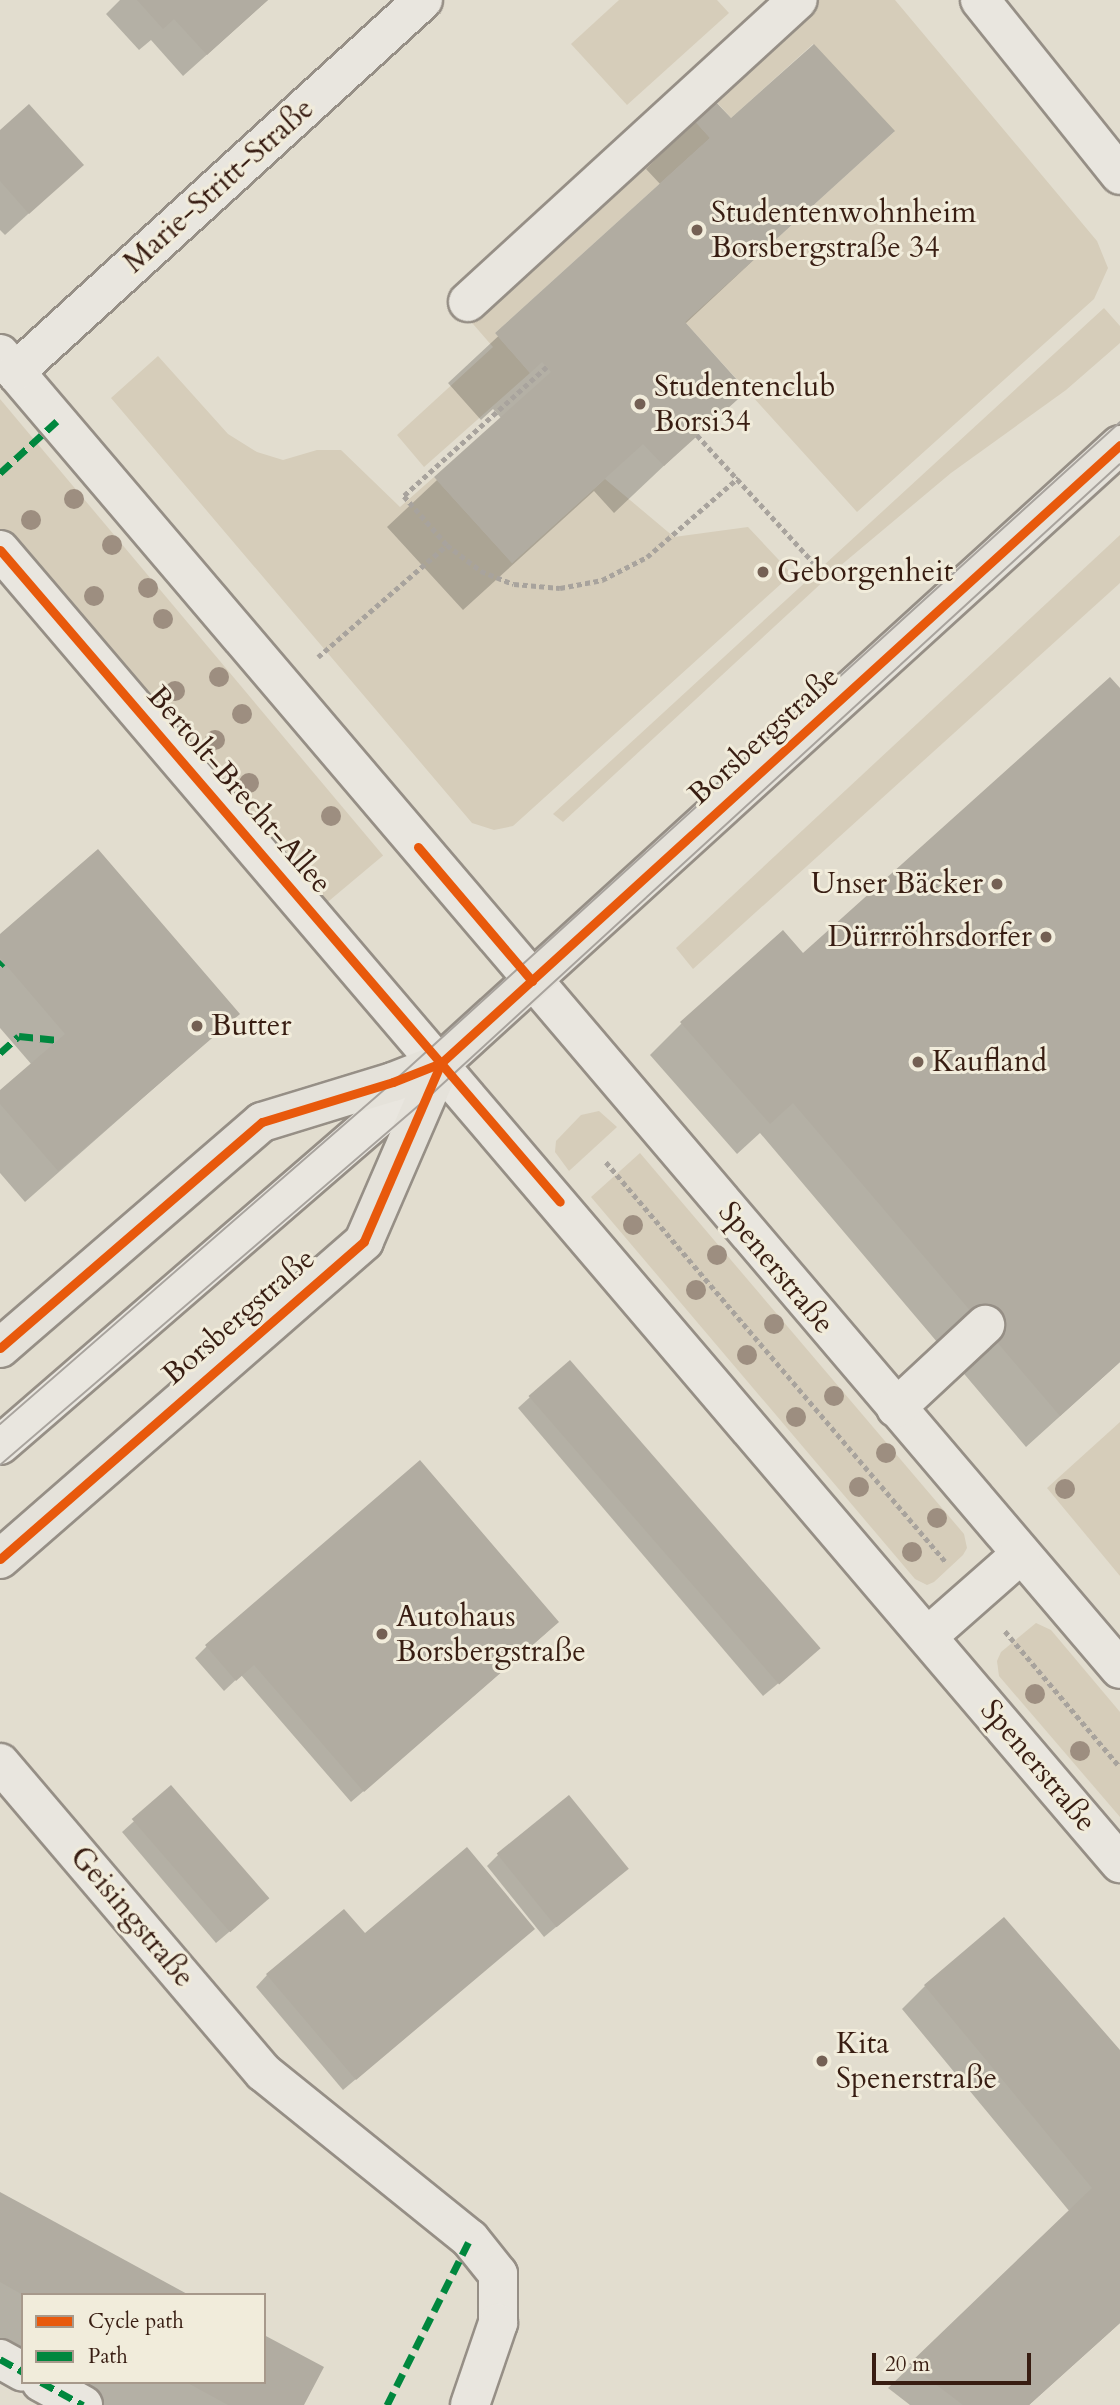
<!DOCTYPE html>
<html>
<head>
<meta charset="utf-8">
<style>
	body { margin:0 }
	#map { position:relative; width:1120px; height:2405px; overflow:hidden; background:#e2ddcf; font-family:Cardo,serif }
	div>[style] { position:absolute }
	.green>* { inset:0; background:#d6cdba; transform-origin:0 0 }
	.shadow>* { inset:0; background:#0003 }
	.building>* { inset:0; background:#b1aca1; transform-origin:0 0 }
	.path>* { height:4.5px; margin-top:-2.25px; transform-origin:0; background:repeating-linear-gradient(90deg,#a8a39d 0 5px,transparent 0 8.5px) }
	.roads { filter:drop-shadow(2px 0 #968f86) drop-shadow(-2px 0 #968f86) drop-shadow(0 2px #968f86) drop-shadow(0 -2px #968f86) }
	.minor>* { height:38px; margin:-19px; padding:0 19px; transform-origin:19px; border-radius:19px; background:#e9e6df }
	.major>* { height:38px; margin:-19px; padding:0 19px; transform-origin:19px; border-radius:19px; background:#e5e2da }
	.tram>* { height:2px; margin:-1px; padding:0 1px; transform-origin:1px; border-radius:1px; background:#a8a39d }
	.quiet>* { height:7px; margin-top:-3.5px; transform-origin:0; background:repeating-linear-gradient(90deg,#00873e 0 14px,transparent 0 21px) }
	.cycleway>* { height:9px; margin:-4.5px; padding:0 4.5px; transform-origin:4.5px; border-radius:4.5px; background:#e8590c }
	.trees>* { width:20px; height:20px; margin:-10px; border-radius:50%; background:#9d8e80 }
	.dots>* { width:19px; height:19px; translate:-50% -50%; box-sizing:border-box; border:4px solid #f1ecdb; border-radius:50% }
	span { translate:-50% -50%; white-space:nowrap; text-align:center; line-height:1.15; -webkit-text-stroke:6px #f1ecdb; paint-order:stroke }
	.street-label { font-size:30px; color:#381d12 }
	.poi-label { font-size:30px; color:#381d12 }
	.left { translate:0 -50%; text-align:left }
	.right { translate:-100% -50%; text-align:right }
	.legend { position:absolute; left:21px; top:2293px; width:245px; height:91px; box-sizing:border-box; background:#f1ecdb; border:2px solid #a7998b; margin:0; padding:9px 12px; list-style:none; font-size:21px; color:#381d12 }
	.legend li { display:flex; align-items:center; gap:14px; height:35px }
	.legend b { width:35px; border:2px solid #a7998b }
	.scale { position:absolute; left:872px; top:2353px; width:159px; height:32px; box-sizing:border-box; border:4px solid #381d12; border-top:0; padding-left:9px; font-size:21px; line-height:24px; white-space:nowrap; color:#381d12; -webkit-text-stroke:5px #f1ecdb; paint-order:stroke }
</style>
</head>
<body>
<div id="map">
	<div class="green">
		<div style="clip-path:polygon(619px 0,717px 0,729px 13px,627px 105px,571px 44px)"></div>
		<div style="clip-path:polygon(817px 0,895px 0,1097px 241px,1108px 268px,1094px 299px,857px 512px,685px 322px,894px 132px,813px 44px,731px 118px,715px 100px,693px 119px,710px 138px,495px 333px,530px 373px,424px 467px,397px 435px,493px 347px,467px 317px)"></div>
		<div style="clip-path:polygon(1104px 308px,1120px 326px,1120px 343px,1066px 390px,951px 473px,840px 566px,563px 822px,553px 814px)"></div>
		<div style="clip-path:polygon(158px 356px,228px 434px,257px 452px,283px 460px,317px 450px,341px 450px,400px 507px,434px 477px,512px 563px,605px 479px,674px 537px,748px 527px,792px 574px,513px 826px,494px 830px,472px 823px,111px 398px)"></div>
		<div style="left:0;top:399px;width:596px;height:100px;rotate:50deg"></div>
		<div style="clip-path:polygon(1120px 535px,1120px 583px,693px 969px,676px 948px)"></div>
		<div style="clip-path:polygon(599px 1111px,617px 1127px,569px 1171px,555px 1152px,556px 1141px,581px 1115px)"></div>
		<div style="clip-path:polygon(640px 1153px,964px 1534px,967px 1548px,963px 1555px,934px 1582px,927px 1585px,915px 1579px,591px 1197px)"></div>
		<div style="clip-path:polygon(1120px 1422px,1120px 1576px,1047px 1488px)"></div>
		<div style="clip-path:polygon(1036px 1623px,1051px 1630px,1120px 1712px,1120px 1817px,999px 1676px,997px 1661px,1001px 1652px)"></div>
	</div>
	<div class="shadow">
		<div style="clip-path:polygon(120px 0,268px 0,183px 76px,151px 40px,139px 50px,106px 14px)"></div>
		<div style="clip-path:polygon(694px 121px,892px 131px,685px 324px,744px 390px,614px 513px,594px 491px,463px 610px,387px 527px,502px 419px,493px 409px,481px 420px,448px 383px,661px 185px,646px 169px)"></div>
		<div style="clip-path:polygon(0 132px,82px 165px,5px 235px,0 230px)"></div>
		<div style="clip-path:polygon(1120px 690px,1120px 1362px,1026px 1447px,760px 1133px,737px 1154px,650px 1055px,682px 1023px,803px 956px)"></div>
		<div style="clip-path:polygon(0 937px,238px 1014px,25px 1202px,0 1173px,0 1092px,32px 1065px,0 1028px)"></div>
		<div style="clip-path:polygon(530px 1397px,804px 1662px,763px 1696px,518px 1408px)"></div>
		<div style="clip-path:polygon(546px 1633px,351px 1802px,241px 1675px,224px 1691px,195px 1658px,207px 1646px)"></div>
		<div style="clip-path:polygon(171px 1788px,255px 1910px,216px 1943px,122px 1832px)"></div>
		<div style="clip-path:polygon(498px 1855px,626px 1869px,544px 1937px,487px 1866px)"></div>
		<div style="clip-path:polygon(533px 1929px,343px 2090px,256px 1987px,267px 1975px,365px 1935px)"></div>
		<div style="clip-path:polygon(925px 1986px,1120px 2052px,1120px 2323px,1029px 2405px,910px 2405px,888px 2388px,1070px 2212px,902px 2009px)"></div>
		<div style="clip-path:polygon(0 2193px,23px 2295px,23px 2368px,0 2356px)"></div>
		<div style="clip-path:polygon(49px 2382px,264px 2382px,302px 2405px,91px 2405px)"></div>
	</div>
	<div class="building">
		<div style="clip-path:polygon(137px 0,268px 0,207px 55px,174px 19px,163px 29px)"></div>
		<div style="clip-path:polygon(814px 44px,895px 131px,685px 322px,747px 391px,664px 466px,643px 444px,512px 563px,434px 477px,551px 372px,542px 362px,530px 373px,495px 333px,710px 138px,693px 119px,714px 100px,731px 118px)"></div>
		<div style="clip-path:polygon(29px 104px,84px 165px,29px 214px,0 181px,0 130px)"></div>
		<div style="clip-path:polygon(1110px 677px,1120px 688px,1120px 1362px,1060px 1416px,793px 1103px,770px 1124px,680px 1022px,783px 930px,803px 953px)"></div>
		<div style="clip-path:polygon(98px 849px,240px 1014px,58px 1171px,0 1104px,0 1090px,65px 1034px,0 958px,0 934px)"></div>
		<div style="left:570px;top:1360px;width:382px;height:55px;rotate:49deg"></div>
		<div style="clip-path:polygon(420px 1460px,559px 1622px,364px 1792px,254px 1665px,236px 1681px,205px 1645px)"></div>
		<div style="left:171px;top:1785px;width:150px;height:52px;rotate:49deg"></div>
		<div style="left:569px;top:1795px;width:95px;height:93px;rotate:51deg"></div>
		<div style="clip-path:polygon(467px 1847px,535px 1929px,356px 2080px,266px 1974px,344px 1909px,365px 1933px)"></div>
		<div style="clip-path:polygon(1004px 1917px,1120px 2050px,1120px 2323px,1029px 2405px,963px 2405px,909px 2364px,1092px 2188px,924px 1985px)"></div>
		<div style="clip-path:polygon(0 2192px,189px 2295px,23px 2295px,0 2282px)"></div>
		<div style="clip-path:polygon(264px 2335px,324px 2367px,304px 2405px,228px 2405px,186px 2382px,264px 2382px)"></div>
	</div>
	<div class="path">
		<div style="left:547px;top:367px;width:193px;rotate:137.9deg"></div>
		<div style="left:404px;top:496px;width:65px;rotate:48.7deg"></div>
		<div style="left:447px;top:545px;width:43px;rotate:37.4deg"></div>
		<div style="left:481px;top:571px;width:35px;rotate:22deg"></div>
		<div style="left:514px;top:584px;width:46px;rotate:5deg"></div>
		<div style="left:560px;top:588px;width:43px;rotate:-10.8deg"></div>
		<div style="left:602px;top:580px;width:51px;rotate:-27.1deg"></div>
		<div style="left:647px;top:557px;width:121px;rotate:-41deg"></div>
		<div style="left:697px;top:435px;width:173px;rotate:47.6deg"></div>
		<div style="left:318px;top:657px;width:171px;rotate:-41deg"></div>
		<div style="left:606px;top:1162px;width:524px;rotate:49.65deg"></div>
		<div style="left:1005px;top:1631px;width:178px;rotate:49.8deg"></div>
	</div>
	<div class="roads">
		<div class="minor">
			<div style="left:980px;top:0;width:224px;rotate:51.3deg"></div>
			<div style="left:468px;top:302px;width:447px;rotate:-42.5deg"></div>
			<div style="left:0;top:354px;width:1727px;rotate:49.58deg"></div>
			<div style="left:15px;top:372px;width:552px;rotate:-42.36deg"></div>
			<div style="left:0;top:550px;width:1726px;rotate:49.54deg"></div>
			<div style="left:896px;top:1408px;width:122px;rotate:-43deg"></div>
			<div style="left:0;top:1445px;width:578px;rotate:-40.86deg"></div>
			<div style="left:928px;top:1636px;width:124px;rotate:-41.4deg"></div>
			<div style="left:0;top:1763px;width:406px;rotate:49.6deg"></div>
			<div style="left:263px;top:2072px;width:266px;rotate:38.9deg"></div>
			<div style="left:470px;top:2239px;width:45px;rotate:51.3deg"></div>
			<div style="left:498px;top:2274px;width:49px;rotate:90deg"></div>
			<div style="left:498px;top:2323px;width:87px;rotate:108.9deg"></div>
			<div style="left:0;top:2359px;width:26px;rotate:29deg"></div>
			<div style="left:41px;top:2382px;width:48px;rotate:28.7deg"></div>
		</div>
		<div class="major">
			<div style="left:0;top:1348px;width:346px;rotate:-40.8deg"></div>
			<div style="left:262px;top:1122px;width:137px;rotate:-17deg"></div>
			<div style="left:393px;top:1082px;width:52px;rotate:-21.6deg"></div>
			<div style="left:441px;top:1063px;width:918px;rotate:-42.31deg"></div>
			<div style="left:0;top:1559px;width:483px;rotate:-41.1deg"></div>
			<div style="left:364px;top:1241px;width:194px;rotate:-66.6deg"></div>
		</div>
	</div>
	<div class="tram">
		<div style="left:0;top:1424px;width:521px;rotate:-41.03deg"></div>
		<div style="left:393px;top:1082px;width:982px;rotate:-42.23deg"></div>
		<div style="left:0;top:1465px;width:559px;rotate:-40.65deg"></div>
		<div style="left:424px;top:1101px;width:943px;rotate:-42.47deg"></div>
	</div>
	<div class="quiet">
		<div style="left:0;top:473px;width:77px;rotate:-42.4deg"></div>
		<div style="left:0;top:965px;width:4px;rotate:-45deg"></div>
		<div style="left:0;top:1053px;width:25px;rotate:-42deg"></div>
		<div style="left:19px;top:1036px;width:39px;rotate:6deg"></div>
		<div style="left:0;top:2359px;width:26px;rotate:29deg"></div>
		<div style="left:41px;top:2382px;width:48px;rotate:28.7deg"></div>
		<div style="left:387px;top:2405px;width:186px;rotate:-63.4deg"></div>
	</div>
	<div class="cycleway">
		<div style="left:0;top:550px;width:859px;rotate:49.34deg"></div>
		<div style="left:418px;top:847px;width:176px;rotate:49.6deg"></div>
		<div style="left:0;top:1348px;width:346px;rotate:-40.8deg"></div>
		<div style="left:262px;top:1122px;width:137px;rotate:-17deg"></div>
		<div style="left:393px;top:1082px;width:52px;rotate:-21.6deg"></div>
		<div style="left:441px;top:1063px;width:918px;rotate:-42.31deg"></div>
		<div style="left:0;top:1559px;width:483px;rotate:-41.1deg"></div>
		<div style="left:364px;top:1241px;width:194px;rotate:-66.6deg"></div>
	</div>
	<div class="trees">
		<div style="left:74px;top:499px"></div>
		<div style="left:31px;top:520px"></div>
		<div style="left:112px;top:545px"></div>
		<div style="left:148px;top:588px"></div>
		<div style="left:94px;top:596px"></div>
		<div style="left:163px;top:619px"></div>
		<div style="left:219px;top:677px"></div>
		<div style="left:175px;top:691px"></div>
		<div style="left:242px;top:714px"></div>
		<div style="left:215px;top:740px"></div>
		<div style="left:249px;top:783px"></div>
		<div style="left:331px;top:816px"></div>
		<div style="left:633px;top:1225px"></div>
		<div style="left:717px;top:1255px"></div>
		<div style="left:696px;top:1290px"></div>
		<div style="left:774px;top:1324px"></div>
		<div style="left:747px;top:1355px"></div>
		<div style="left:834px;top:1396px"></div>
		<div style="left:796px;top:1417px"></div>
		<div style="left:886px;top:1453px"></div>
		<div style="left:859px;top:1487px"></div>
		<div style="left:1065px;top:1489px"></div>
		<div style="left:937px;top:1518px"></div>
		<div style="left:912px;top:1552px"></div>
		<div style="left:1035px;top:1694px"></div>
		<div style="left:1080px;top:1751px"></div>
	</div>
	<div class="dots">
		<div style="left:697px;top:230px;background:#746054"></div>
		<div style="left:640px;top:404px;background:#746054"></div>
		<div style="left:763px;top:572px;background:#746054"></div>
		<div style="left:997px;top:884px;background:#746054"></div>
		<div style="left:1046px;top:937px;background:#746054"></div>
		<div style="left:197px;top:1026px;background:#746054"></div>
		<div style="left:918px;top:1062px;background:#746054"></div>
		<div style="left:382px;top:1634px;background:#746054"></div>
		<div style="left:822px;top:2061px;background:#746054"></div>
	</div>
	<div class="street-label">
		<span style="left:219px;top:186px;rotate:-42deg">Marie-Stritt-Straße</span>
		<span style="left:764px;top:736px;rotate:-42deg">Borsbergstraße</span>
		<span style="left:239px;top:790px;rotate:49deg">Bertolt-Brecht-Allee</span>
		<span style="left:776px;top:1268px;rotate:50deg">Spenerstraße</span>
		<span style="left:239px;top:1317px;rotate:-41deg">Borsbergstraße</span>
		<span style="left:1038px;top:1766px;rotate:50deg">Spenerstraße</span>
		<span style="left:132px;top:1917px;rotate:50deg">Geisingstraße</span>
	</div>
	<div class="poi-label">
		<span class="left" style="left:711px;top:230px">Studentenwohnheim<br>Borsbergstraße 34</span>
		<span class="left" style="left:654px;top:404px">Studentenclub<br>Borsi34</span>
		<span class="left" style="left:777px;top:572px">Geborgenheit</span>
		<span class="right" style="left:983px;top:884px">Unser Bäcker</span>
		<span class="right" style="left:1032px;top:937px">Dürrröhrsdorfer</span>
		<span class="left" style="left:211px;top:1026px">Butter</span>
		<span class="left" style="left:932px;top:1062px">Kaufland</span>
		<span class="left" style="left:396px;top:1634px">Autohaus<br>Borsbergstraße</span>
		<span class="left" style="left:836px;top:2061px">Kita<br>Spenerstraße</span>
	</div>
	<ul class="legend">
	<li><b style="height:9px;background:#e8590c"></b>Cycle path</li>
	<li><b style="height:9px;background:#00873e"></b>Path</li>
	</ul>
	<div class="scale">20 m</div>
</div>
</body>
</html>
